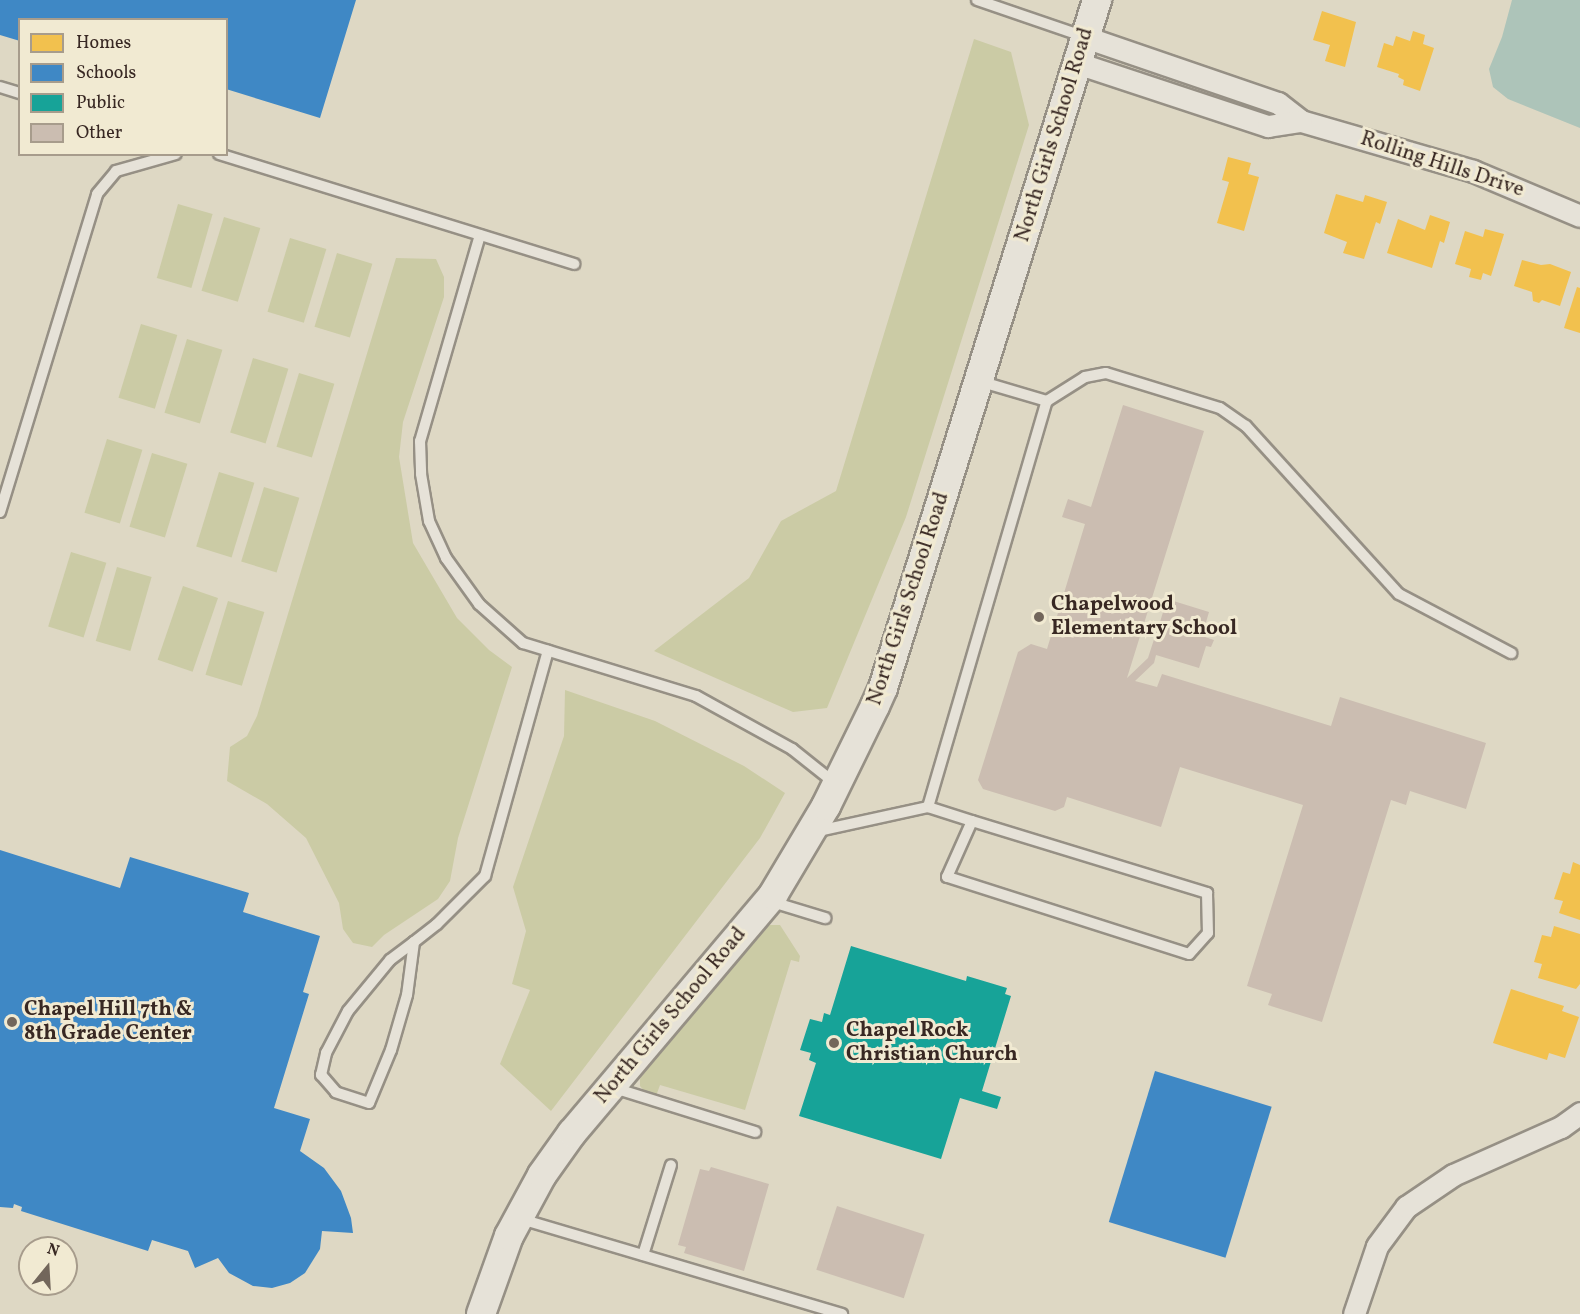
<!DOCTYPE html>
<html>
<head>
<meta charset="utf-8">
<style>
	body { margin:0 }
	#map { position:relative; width:1580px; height:1314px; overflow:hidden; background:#ded8c4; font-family:Vollkorn,serif }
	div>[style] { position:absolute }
	.green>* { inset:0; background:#cbcba5; transform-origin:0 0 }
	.water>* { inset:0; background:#adc4b9 }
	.homes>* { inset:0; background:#f2c14e }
	.schools>* { inset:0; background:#3f88c5; transform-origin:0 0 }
	.public>* { inset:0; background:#17a398 }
	.building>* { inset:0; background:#cbbdb1; transform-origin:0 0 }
	.roads { filter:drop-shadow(2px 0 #969085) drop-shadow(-2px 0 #969085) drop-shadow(0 2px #969085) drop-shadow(0 -2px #969085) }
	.lane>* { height:10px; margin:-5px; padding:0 5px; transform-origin:5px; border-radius:5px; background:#e6e2d8 }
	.street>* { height:21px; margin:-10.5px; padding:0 10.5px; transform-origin:10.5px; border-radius:10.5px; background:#e6e2d8 }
	.secondary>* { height:28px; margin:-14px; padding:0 14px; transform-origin:14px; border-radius:14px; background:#e6e2d8 }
	.dots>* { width:16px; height:16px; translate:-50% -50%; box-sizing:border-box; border:3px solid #f1ead2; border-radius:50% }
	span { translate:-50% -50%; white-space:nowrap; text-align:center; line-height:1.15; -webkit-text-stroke:6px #f1ead2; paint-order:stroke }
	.street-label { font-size:21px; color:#382823 }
	.poi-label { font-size:21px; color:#382823; font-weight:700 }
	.left { translate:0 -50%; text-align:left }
	.legend { position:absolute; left:18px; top:18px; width:210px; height:138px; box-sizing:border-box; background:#f1ead2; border:2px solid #a79c8c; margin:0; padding:8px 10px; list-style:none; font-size:18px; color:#382823 }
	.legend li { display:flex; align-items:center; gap:12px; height:30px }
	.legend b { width:30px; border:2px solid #a79c8c }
	.north { position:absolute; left:18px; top:1236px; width:60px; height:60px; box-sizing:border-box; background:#f1ead2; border:2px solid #a79c8c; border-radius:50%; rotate:18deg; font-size:16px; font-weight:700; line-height:24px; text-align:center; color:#382823 }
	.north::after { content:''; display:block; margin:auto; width:21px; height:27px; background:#72665b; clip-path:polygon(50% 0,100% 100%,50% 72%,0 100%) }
</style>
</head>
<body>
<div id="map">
	<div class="green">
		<div style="clip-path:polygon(974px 39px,1011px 52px,1029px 125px,906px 517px,827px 708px,793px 712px,654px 651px,749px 578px,781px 521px,836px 491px)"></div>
		<div style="left:178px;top:204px;width:36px;height:77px;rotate:16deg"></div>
		<div style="left:224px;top:217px;width:38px;height:77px;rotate:17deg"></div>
		<div style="left:290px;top:238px;width:38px;height:77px;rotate:17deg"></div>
		<div style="left:337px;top:253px;width:37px;height:77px;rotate:17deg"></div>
		<div style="clip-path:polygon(396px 258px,436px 259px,444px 277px,444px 297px,403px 422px,399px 457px,413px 543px,457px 618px,489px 650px,512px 667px,458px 838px,450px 881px,438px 899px,384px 935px,372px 947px,353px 943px,343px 929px,339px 903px,306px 838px,267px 804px,227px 781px,230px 747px,247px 736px,257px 716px)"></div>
		<div style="left:141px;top:324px;width:38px;height:77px;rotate:17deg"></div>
		<div style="left:187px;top:339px;width:37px;height:77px;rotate:17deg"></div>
		<div style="left:253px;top:358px;width:37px;height:78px;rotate:17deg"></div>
		<div style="left:299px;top:373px;width:37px;height:77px;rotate:17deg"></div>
		<div style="left:107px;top:439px;width:37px;height:77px;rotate:17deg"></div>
		<div style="left:152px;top:453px;width:37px;height:77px;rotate:17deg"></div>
		<div style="left:219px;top:472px;width:37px;height:78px;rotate:17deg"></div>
		<div style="left:264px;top:487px;width:37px;height:78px;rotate:17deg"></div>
		<div style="left:71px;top:552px;width:37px;height:78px;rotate:17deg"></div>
		<div style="left:117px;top:567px;width:36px;height:77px;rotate:16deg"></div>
		<div style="left:183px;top:586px;width:37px;height:78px;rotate:19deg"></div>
		<div style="left:228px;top:601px;width:38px;height:77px;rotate:17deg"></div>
		<div style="clip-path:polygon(565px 690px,655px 721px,744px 766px,785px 793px,760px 838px,551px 1111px,500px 1064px,530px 990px,512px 984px,526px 931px,513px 887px,564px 736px)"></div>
		<div style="clip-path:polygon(763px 925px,780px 925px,800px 956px,799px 962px,791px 960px,745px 1110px,660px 1085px,656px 1096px,646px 1093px,640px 1086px,640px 1079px,657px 1053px)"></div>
	</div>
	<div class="water">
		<div style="clip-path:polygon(1512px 0,1580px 0,1580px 128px,1508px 99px,1493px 87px,1489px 69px,1502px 37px)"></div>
	</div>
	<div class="homes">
		<div style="clip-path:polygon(1322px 11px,1356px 22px,1345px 67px,1325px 61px,1330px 45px,1313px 40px)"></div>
		<div style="clip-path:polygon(1413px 31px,1425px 35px,1423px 44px,1434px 48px,1420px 91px,1403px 85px,1404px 80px,1398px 77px,1399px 74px,1377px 67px,1384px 43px,1393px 46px,1396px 36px,1410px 41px)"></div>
		<div style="clip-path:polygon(1228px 157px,1251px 163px,1248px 174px,1259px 177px,1244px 231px,1217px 223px,1229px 182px,1222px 180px)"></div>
		<div style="clip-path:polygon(1336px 194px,1363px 202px,1365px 195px,1387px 202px,1380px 224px,1376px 222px,1364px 259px,1343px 253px,1347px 242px,1324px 233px)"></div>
		<div style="clip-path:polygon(1430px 215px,1450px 222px,1444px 243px,1440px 241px,1432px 268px,1387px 253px,1398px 219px,1425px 230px)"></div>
		<div style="clip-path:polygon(1485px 229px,1504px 234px,1491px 276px,1483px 273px,1481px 280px,1469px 277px,1471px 269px,1455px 264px,1465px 231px,1483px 237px)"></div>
		<div style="clip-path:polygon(1522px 260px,1541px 265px,1550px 264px,1571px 272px,1560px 306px,1542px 300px,1539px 303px,1533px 301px,1532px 292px,1514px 286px)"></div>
		<div style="clip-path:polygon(1577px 287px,1580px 288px,1580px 333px,1564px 328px)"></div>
		<div style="clip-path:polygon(1573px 862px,1580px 865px,1580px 920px,1559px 913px,1563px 901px,1554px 899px,1563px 872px,1570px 874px)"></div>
		<div style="clip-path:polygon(1554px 926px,1580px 934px,1580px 984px,1576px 989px,1538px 978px,1542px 964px,1534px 962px,1542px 935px,1551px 937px)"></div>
		<div style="clip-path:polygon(1511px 989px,1564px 1006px,1562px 1011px,1579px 1017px,1565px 1058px,1549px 1053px,1547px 1060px,1493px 1043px)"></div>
	</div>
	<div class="schools">
		<div style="clip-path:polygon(0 0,356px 0,320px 118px,226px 89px,226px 20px,20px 20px,20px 41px,0 35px)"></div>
		<div style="clip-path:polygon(0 850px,120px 888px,130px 857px,249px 893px,243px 912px,320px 936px,303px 992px,309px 994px,274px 1108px,310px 1119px,300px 1151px,324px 1168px,341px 1191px,351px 1218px,353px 1233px,322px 1231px,320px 1249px,305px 1273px,290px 1283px,272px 1288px,253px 1286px,229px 1273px,218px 1258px,195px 1268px,188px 1251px,152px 1240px,148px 1251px,21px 1211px,22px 1207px,14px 1204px,13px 1208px,0 1207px)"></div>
		<div style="left:1155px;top:1071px;width:122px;height:158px;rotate:17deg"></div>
	</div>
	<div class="public">
		<div style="clip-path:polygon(851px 946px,966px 981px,967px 976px,1007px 988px,1005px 994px,1011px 996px,982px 1091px,1001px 1097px,997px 1109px,960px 1098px,941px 1159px,799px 1116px,816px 1063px,809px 1060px,811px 1053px,800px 1050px,810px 1019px,822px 1022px,824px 1013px,830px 1015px)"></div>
	</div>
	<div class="building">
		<div style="clip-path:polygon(1123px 405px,1204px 431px,1127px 678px,1148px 658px,1157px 630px,1154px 629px,1156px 621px,1160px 622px,1167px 599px,1209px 612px,1202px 636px,1214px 640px,1211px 647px,1206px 646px,1199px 668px,1156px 655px,1154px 663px,1135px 681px,1157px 687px,1162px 674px,1331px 726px,1340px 697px,1486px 743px,1466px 809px,1410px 791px,1406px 805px,1391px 800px,1322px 1022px,1268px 1005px,1272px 994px,1247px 986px,1303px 805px,1180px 767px,1161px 827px,1067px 797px,1064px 807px,1055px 811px,983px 789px,978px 780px,1018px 652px,1031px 644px,1047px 649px,1085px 524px,1062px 517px,1068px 499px,1091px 507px)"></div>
		<div style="clip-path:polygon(711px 1167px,769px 1184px,744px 1271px,684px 1253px,686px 1247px,678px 1245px,700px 1169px,709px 1171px)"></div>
		<div style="left:837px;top:1206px;width:92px;height:67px;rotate:18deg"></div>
	</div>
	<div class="roads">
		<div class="lane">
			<div style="left:977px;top:0;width:114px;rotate:18.9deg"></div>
			<div style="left:0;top:87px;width:21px;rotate:17deg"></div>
			<div style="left:219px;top:154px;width:372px;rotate:17.2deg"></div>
			<div style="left:480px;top:235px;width:215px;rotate:106.2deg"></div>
			<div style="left:420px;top:441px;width:33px;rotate:88deg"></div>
			<div style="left:421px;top:474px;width:48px;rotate:80.3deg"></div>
			<div style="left:429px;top:521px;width:41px;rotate:65.3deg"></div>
			<div style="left:446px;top:558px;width:57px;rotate:54.3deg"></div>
			<div style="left:479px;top:604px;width:59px;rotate:41.6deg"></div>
			<div style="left:523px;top:643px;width:181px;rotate:17deg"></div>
			<div style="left:696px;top:696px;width:110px;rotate:28.9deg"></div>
			<div style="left:792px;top:749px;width:56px;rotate:38.5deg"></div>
			<div style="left:979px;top:381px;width:71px;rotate:16.4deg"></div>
			<div style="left:0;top:512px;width:332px;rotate:-73deg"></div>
			<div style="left:97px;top:194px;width:30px;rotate:-50deg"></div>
			<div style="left:116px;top:171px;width:62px;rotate:-15.8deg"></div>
			<div style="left:928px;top:807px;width:46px;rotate:17.7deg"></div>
			<div style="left:972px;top:821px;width:246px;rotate:17deg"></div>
			<div style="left:1207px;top:893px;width:40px;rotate:88.6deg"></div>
			<div style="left:1208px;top:933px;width:28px;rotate:132deg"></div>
			<div style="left:1189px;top:954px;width:254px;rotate:-162.3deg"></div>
			<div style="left:947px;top:877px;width:61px;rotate:-65.9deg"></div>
			<div style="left:818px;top:831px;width:113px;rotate:-12.3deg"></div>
			<div style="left:928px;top:807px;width:423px;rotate:-73.7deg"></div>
			<div style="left:1047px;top:401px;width:45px;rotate:-32.3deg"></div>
			<div style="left:1085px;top:377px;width:21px;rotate:-11deg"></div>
			<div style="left:1106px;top:373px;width:119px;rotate:17.1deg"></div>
			<div style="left:1220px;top:408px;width:32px;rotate:35deg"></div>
			<div style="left:1246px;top:426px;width:227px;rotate:47.7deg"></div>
			<div style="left:1399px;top:594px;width:127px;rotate:27.8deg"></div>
			<div style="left:769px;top:901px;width:59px;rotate:16.9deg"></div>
			<div style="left:414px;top:942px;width:53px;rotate:97.5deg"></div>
			<div style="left:407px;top:995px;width:57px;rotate:106.2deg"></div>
			<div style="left:391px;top:1050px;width:57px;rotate:112.5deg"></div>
			<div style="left:369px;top:1103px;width:35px;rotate:-162deg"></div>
			<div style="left:336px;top:1092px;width:23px;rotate:-131deg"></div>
			<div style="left:321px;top:1075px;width:23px;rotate:-77deg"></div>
			<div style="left:326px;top:1053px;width:47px;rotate:-62.4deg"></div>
			<div style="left:348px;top:1011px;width:66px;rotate:-50.5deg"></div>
			<div style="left:390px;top:960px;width:30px;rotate:-37deg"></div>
			<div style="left:414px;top:942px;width:29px;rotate:-38deg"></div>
			<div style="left:437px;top:924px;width:68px;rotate:-45deg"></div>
			<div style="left:485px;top:876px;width:234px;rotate:-74.4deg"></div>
			<div style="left:614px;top:1088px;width:148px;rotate:17.3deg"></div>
			<div style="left:521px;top:1219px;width:335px;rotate:16.5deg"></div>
			<div style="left:643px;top:1255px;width:94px;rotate:-72.7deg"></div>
		</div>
		<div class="street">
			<div style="left:1085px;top:37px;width:204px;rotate:18.9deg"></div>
			<div style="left:1278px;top:103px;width:29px;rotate:38deg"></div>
			<div style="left:1301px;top:121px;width:179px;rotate:16.2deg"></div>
			<div style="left:1473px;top:171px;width:116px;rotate:22.8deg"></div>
			<div style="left:1077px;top:63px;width:201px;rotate:18.3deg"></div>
			<div style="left:1268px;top:126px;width:33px;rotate:-9deg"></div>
			<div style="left:1354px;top:1314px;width:72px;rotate:-71.3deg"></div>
			<div style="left:1377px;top:1246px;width:49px;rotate:-53.4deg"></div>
			<div style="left:1406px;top:1207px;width:57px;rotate:-34.2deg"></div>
			<div style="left:1453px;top:1175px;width:118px;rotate:-24deg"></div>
			<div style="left:1561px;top:1127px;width:24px;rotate:-36deg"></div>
		</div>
		<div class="secondary">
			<div style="left:481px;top:1314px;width:83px;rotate:-70.3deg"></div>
			<div style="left:509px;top:1236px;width:69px;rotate:-61.6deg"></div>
			<div style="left:542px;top:1175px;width:52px;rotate:-54.5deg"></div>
			<div style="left:572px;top:1133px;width:312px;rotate:-49.8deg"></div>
			<div style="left:773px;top:895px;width:104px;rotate:-59.2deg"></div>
			<div style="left:826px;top:806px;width:111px;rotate:-63.9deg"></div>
			<div style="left:875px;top:706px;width:20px;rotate:-66deg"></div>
			<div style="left:883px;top:688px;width:721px;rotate:-72.72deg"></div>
		</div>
	</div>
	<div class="dots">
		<div style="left:1039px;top:617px;background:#72665b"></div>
		<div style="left:12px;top:1022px;background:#72665b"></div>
		<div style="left:834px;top:1043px;background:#72665b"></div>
	</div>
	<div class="street-label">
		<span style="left:1055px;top:135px;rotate:-73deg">North Girls School Road</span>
		<span style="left:1442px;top:165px;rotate:18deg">Rolling Hills Drive</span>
		<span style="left:909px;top:599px;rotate:-72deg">North Girls School Road</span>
		<span style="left:671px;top:1016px;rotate:-50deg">North Girls School Road</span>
	</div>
	<div class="poi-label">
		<span class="left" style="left:1051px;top:617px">Chapelwood<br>Elementary School</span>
		<span class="left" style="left:24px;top:1022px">Chapel Hill 7th &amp;<br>8th Grade Center</span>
		<span class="left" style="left:846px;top:1043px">Chapel Rock<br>Christian Church</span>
	</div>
	<ul class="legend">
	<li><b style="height:16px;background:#f2c14e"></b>Homes</li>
	<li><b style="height:16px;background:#3f88c5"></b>Schools</li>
	<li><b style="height:16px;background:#17a398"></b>Public</li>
	<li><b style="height:16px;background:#cbbdb1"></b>Other</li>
	</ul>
	<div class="north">N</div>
</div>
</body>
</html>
